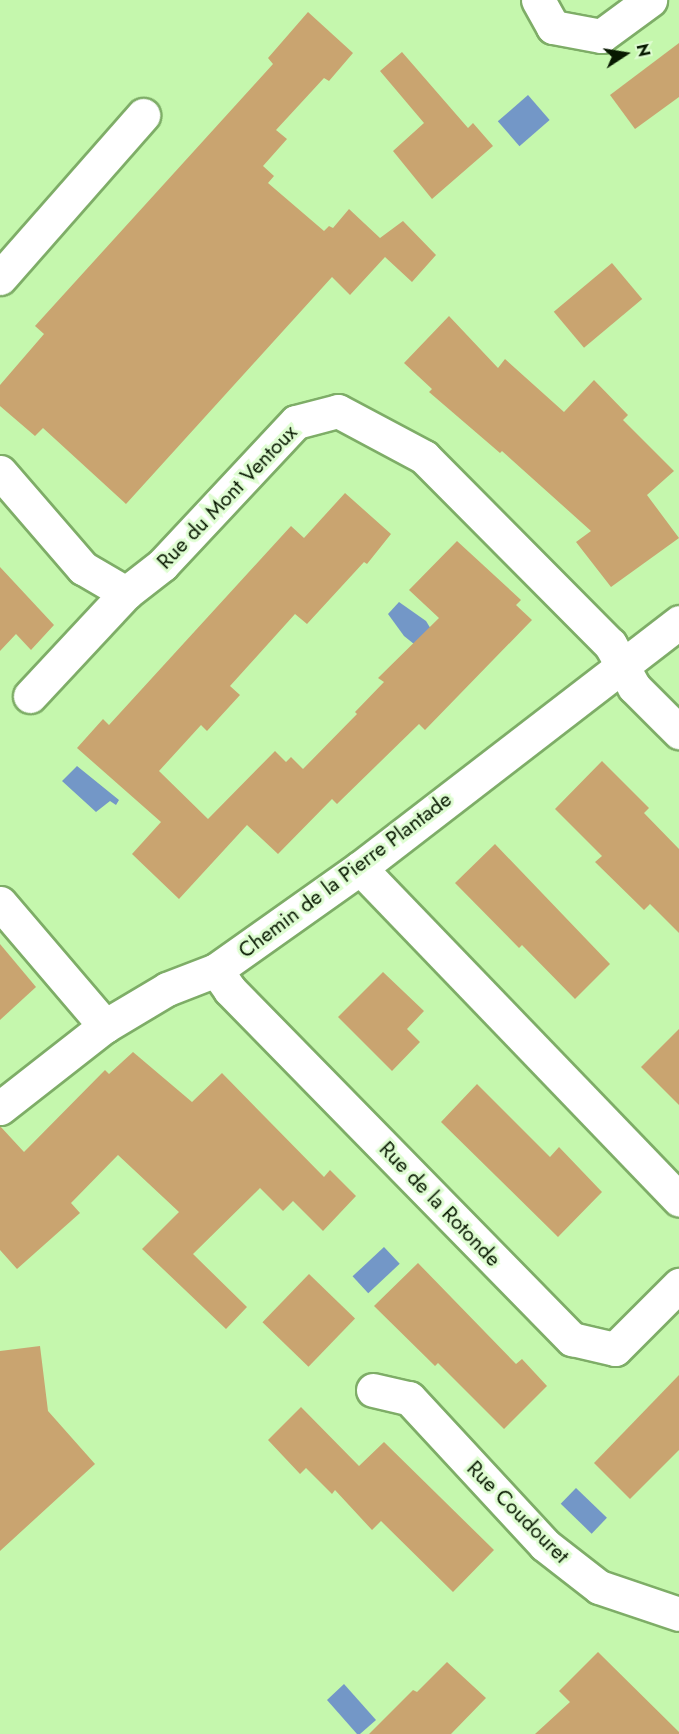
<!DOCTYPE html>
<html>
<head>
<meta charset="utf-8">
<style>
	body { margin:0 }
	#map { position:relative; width:679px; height:1734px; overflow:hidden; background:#c5f7ad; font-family:Jost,sans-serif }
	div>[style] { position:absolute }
	.water>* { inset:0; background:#7397c7; transform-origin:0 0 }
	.building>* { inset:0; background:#c9a470; transform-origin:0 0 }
	.roads { filter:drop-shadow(2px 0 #7ead67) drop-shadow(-2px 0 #7ead67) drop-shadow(0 2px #7ead67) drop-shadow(0 -2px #7ead67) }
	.minor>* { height:33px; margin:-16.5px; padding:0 16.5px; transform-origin:16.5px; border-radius:16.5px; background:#fff }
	span { translate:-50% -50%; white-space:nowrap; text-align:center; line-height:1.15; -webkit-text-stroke:6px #dffdd2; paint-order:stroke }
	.street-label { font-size:21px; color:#081901 }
	.north { position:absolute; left:595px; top:24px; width:60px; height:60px; -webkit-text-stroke:4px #dffdd2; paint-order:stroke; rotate:78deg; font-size:16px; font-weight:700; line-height:24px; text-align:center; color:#081901 }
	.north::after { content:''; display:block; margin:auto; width:21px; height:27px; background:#081901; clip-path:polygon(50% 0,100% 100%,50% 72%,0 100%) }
</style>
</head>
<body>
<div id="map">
	<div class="water">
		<div style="left:528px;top:95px;width:33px;height:40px;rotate:49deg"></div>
		<div style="clip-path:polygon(399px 602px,426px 621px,437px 639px,424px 652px,404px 636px,388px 614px)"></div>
		<div style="clip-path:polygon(77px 766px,119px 800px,116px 805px,110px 801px,96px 812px,62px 781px)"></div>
		<div style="left:384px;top:1247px;width:23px;height:43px;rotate:47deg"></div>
		<div style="left:576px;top:1488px;width:43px;height:22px;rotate:44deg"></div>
		<div style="clip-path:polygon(344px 1684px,376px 1720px,360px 1734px,357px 1734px,327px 1700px)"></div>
	</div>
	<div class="building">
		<div style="clip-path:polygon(308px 12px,353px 53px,329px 81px,324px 78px,276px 130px,287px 139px,263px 166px,274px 176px,268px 183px,324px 231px,329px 226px,333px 228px,349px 209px,380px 238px,403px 221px,436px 255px,412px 282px,385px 257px,350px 295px,332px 277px,126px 504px,43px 428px,35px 436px,0 406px,0 385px,44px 334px,35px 326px,273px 64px,268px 58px)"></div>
		<div style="clip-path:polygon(679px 43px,679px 97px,635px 129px,610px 95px)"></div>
		<div style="clip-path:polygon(402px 52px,468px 128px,473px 123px,493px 146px,432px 199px,393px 151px,424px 123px,380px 71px)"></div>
		<div style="left:612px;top:263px;width:47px;height:76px;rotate:50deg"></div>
		<div style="clip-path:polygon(449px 316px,498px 368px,505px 359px,564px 412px,594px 380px,628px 415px,623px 420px,674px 471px,647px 495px,679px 538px,611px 587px,576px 542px,591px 531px,502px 451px,500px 453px,429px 392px,432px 389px,404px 363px)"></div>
		<div style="clip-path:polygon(345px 493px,391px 534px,367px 564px,364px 562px,307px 624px,295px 614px,230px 686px,240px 695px,207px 731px,201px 725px,159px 771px,208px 819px,275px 751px,286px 762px,291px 757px,303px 769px,357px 714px,355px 712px,384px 682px,378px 678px,439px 618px,409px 590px,457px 541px,521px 600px,516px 605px,532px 620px,425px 730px,419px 724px,337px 804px,332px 799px,278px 854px,247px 825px,179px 899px,132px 854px,161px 822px,77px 748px,103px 719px,109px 725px,291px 526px,304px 538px)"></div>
		<div style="clip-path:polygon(0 567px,54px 625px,31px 650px,16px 634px,0 651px)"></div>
		<div style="clip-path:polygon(602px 761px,649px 808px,644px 813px,679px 849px,679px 933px,650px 904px,644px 910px,595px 862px,602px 856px,555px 809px)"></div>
		<div style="clip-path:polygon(495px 844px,610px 964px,575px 999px,522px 945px,519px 948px,455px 883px)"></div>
		<div style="clip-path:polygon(0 944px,36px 987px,0 1020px)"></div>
		<div style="clip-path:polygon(383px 972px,424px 1011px,407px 1029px,420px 1042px,392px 1071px,338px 1017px)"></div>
		<div style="clip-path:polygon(679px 1029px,679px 1105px,641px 1067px)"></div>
		<div style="clip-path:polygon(133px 1052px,192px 1102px,222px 1073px,324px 1177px,330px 1170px,356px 1196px,323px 1231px,293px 1201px,283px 1211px,260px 1188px,193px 1254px,247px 1307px,226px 1329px,142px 1249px,179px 1212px,118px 1155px,71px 1203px,80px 1213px,17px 1269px,0 1250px,0 1126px,24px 1152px,105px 1070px,109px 1074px)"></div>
		<div style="clip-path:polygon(477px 1084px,550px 1157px,559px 1147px,602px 1192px,558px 1237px,441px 1122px)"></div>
		<div style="clip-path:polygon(418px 1263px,516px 1364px,522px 1359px,547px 1386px,504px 1429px,438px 1363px,435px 1366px,374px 1306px)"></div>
		<div style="left:309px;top:1274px;width:64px;height:67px;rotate:44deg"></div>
		<div style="clip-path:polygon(40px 1346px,48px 1411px,95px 1464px,0 1551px,0 1351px)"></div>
		<div style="clip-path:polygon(679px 1375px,679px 1450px,630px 1499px,594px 1463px)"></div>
		<div style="clip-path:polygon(301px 1407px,359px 1466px,384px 1442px,494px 1550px,453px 1592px,381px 1521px,372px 1530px,335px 1490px,332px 1494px,306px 1468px,300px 1474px,268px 1440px)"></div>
		<div style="clip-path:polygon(598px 1652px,679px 1732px,679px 1734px,535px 1734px,570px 1702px,559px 1691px)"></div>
		<div style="clip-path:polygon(447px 1662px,486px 1698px,451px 1734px,369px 1734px,413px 1690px,417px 1692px)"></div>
	</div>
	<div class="roads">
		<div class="minor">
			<div style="left:538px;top:0;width:31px;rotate:61deg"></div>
			<div style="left:553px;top:27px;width:49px;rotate:10.6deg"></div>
			<div style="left:601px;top:36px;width:61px;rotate:-36.3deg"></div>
			<div style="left:0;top:278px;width:217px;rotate:-48.7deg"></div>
			<div style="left:0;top:472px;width:127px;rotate:49.2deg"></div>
			<div style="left:83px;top:568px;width:50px;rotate:30.2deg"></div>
			<div style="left:126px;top:593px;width:46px;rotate:-37.9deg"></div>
			<div style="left:162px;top:565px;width:196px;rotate:-46.9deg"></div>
			<div style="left:296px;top:422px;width:43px;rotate:-14.7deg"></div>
			<div style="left:338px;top:411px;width:98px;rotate:28.1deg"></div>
			<div style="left:424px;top:457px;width:264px;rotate:45.2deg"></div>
			<div style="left:610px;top:644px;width:49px;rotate:60.8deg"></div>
			<div style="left:634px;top:687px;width:64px;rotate:45deg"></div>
			<div style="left:30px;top:696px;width:141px;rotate:-47deg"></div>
			<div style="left:360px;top:868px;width:460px;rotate:46.1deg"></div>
			<div style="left:0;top:903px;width:162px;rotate:49.5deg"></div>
			<div style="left:216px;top:970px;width:24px;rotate:55deg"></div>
			<div style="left:230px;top:990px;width:489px;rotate:45.6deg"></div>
			<div style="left:572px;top:1339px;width:44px;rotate:13.1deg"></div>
			<div style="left:615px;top:1349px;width:91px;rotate:-45deg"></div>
			<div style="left:0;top:1108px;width:133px;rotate:-38deg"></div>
			<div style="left:105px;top:1026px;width:72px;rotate:-30.8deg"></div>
			<div style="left:167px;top:989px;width:53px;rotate:-21.2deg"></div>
			<div style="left:216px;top:970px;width:176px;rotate:-35.3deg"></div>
			<div style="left:360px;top:868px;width:403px;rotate:-37.6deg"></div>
			<div style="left:373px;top:1390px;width:37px;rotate:13deg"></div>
			<div style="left:409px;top:1398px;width:200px;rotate:47.2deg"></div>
			<div style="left:545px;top:1545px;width:68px;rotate:37.9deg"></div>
			<div style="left:599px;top:1587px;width:84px;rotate:18.6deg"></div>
		</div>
	</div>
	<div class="street-label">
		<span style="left:227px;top:497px;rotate:-46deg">Rue du Mont Ventoux</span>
		<span style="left:345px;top:875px;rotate:-37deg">Chemin de la Pierre Plantade</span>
		<span style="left:440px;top:1204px;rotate:46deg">Rue de la Rotonde</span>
		<span style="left:518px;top:1512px;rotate:45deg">Rue Coudouret</span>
	</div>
	<div class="north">N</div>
</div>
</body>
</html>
